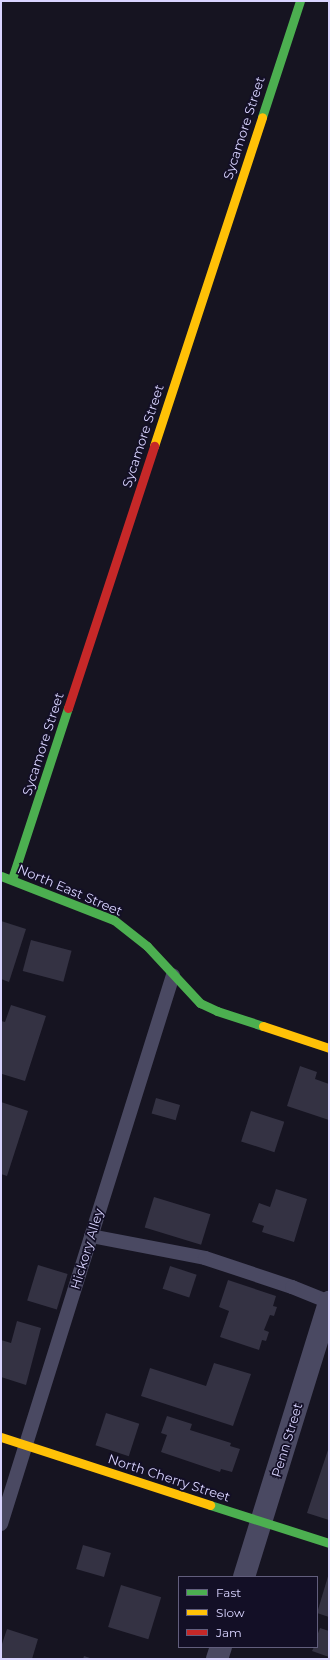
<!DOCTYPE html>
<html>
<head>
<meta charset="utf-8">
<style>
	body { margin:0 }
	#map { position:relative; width:330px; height:1660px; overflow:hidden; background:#161421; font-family:Montserrat,sans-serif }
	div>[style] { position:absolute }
	.building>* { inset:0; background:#343243; transform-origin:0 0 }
	.lane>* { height:14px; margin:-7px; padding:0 7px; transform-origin:7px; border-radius:7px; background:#4a4962 }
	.street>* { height:22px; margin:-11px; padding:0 11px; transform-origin:11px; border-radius:11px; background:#4a4962 }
	.fast>* { height:9px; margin:-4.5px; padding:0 4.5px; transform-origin:4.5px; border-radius:4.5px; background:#4caf50 }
	.slow>* { height:9px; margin:-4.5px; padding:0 4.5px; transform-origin:4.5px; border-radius:4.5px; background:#ffc107 }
	.jam>* { height:9px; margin:-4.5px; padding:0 4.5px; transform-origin:4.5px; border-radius:4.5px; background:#c62828 }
	span { translate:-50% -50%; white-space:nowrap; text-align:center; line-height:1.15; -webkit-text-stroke:3.5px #130f26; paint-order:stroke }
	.street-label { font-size:13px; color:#d9d4ff }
	.frame { position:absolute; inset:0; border:2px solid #d9d4ff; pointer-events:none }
	.legend { position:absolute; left:178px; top:1576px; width:140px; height:72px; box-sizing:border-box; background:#130f26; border:1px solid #625e7d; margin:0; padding:5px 7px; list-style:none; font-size:12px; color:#d9d4ff }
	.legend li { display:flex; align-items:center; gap:8px; height:20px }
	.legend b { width:20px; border:1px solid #625e7d }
</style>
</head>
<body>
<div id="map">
	<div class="building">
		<div style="clip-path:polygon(1px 921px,26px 929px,9px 982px,1px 979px)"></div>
		<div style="left:31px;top:940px;width:42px;height:32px;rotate:15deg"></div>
		<div style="clip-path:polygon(11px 1005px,46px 1016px,25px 1081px,2px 1074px,1px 1077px,1px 1021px,5px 1022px)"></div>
		<div style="clip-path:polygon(300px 1066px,317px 1072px,315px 1079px,329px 1084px,329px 1120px,287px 1106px)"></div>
		<div style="left:156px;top:1098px;width:25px;height:16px;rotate:16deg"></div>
		<div style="clip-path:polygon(1px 1102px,28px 1111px,7px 1176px,1px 1174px)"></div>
		<div style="left:251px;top:1111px;width:35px;height:32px;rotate:18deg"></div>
		<div style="clip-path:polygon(276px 1189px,307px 1199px,294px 1242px,262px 1232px,264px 1226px,252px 1222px,259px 1203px,270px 1207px)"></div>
		<div style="left:154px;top:1197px;width:59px;height:32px;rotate:17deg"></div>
		<div style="left:38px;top:1265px;width:31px;height:37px;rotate:17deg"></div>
		<div style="left:170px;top:1266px;width:28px;height:24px;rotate:18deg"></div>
		<div style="clip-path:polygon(228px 1280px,276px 1296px,273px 1306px,277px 1307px,274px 1316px,270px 1315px,264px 1330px,269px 1332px,266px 1341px,262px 1340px,259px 1350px,220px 1337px,229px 1311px,219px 1307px)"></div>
		<div style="clip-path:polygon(17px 1321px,41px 1328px,26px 1385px,1px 1377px,1px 1340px,11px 1343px)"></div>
		<div style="clip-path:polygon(214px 1363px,251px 1374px,233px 1426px,141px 1396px,150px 1368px,206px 1386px)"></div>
		<div style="left:106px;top:1413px;width:35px;height:34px;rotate:18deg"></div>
		<div style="clip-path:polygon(167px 1416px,192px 1424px,190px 1430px,231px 1443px,230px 1446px,240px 1449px,232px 1472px,221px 1469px,220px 1472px,161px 1452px,167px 1435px,161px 1433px)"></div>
		<div style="clip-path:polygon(329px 1447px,329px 1520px,307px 1513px)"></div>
		<div style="left:83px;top:1545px;width:29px;height:25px;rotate:16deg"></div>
		<div style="clip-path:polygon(329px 1573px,329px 1617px,317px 1613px)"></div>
		<div style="left:121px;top:1585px;width:42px;height:44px;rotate:17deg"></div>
		<div style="clip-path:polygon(320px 1628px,329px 1631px,329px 1657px,312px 1651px,314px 1647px,317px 1647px,317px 1636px)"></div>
		<div style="clip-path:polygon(7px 1629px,38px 1639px,32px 1659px,1px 1659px,1px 1647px)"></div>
		<div style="clip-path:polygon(84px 1656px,93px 1659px,83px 1659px)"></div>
	</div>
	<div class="lane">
		<div style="left:91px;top:1236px;width:116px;rotate:10.9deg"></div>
		<div style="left:205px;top:1258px;width:92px;rotate:18.4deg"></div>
		<div style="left:292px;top:1287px;width:40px;rotate:22deg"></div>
		<div style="left:1px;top:1524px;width:575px;rotate:-72.6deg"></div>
	</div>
	<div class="street">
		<div style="left:244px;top:1577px;width:288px;rotate:-72.8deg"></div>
		<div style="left:217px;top:1659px;width:13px;rotate:-72deg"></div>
	</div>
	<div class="fast">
		<div style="left:262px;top:117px;width:122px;rotate:-71.9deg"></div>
		<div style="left:1px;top:876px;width:121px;rotate:21.3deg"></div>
		<div style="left:114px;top:920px;width:42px;rotate:38.2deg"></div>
		<div style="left:147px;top:946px;width:78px;rotate:47.1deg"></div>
		<div style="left:200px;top:1003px;width:19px;rotate:25deg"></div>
		<div style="left:217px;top:1011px;width:48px;rotate:18.1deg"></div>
		<div style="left:12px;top:879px;width:180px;rotate:-71.9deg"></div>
		<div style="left:210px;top:1505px;width:125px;rotate:17.7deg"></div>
	</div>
	<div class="slow">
		<div style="left:154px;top:446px;width:346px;rotate:-71.8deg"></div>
		<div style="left:263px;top:1026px;width:70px;rotate:18.4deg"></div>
		<div style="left:1px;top:1437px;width:220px;rotate:18deg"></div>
	</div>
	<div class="jam">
		<div style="left:68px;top:708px;width:276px;rotate:-71.8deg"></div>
	</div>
	<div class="street-label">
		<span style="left:244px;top:128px;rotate:-72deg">Sycamore Street</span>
		<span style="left:143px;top:436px;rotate:-72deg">Sycamore Street</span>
		<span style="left:43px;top:744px;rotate:-72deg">Sycamore Street</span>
		<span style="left:70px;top:890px;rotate:23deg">North East Street</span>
		<span style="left:87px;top:1249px;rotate:-73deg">Hickory Alley</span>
		<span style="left:287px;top:1440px;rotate:-73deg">Penn Street</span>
		<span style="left:169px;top:1478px;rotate:18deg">North Cherry Street</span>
	</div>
	<div class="frame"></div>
	<ul class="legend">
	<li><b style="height:5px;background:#4caf50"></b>Fast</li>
	<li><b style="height:5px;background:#ffc107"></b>Slow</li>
	<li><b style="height:5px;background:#c62828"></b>Jam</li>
	</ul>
</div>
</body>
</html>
